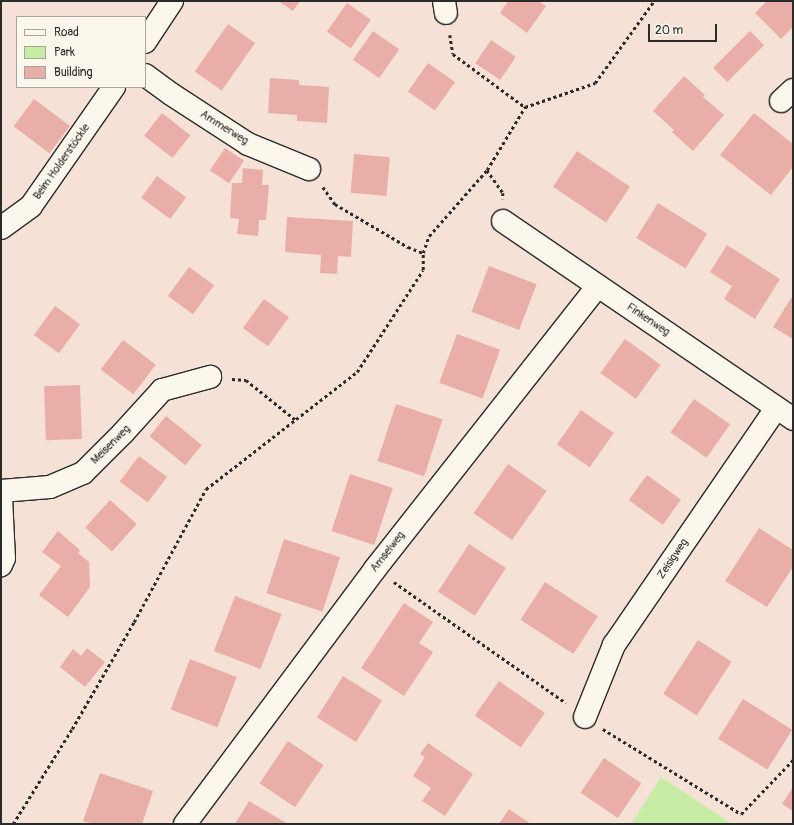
<!DOCTYPE html>
<html>
<head>
<meta charset="utf-8">
<style>
	body { margin:0 }
	#map { position:relative; width:794px; height:825px; overflow:hidden; background:#f6e1d7; font-family:Pangolin,sans-serif }
	div>[style] { position:absolute }
	.green>* { inset:0; background:#c6eca6 }
	.building>* { inset:0; background:#e9aea7; transform-origin:0 0 }
	.path>* { height:2.5px; margin-top:-1.25px; transform-origin:0; background:repeating-linear-gradient(90deg,#2b2b2b 0 3px,transparent 0 6px) }
	.roads { filter:drop-shadow(1px 0 #2b2b2b) drop-shadow(-1px 0 #2b2b2b) drop-shadow(0 1px #2b2b2b) drop-shadow(0 -1px #2b2b2b) }
	.minor>* { height:22px; margin:-11px; padding:0 11px; transform-origin:11px; border-radius:11px; background:#fbf7ec }
	span { translate:-50% -50%; white-space:nowrap; text-align:center; line-height:1.15; -webkit-text-stroke:4px #fbf7ec; paint-order:stroke }
	.street-label { font-size:11px; color:#2b2b2b }
	.frame { position:absolute; inset:0; border:2px solid #2b2b2b; pointer-events:none }
	.legend { position:absolute; left:16px; top:16px; width:130px; height:72px; box-sizing:border-box; background:#fbf7ec; border:1px solid #a8a59f; margin:0; padding:5px 7px; list-style:none; font-size:12px; color:#2b2b2b }
	.legend li { display:flex; align-items:center; gap:8px; height:20px }
	.legend b { width:20px; border:1px solid #a8a59f }
	.scale { position:absolute; left:648px; top:24px; width:69px; height:18px; box-sizing:border-box; border:2px solid #2b2b2b; border-top:0; padding-left:5px; font-size:12px; line-height:14px; white-space:nowrap; color:#2b2b2b; -webkit-text-stroke:3px #fbf7ec; paint-order:stroke }
</style>
</head>
<body>
<div id="map">
	<div class="green">
		<div style="clip-path:polygon(661px 777px,732px 824px,631px 824px)"></div>
	</div>
	<div class="building">
		<div style="clip-path:polygon(278px 1px,300px 1px,293px 11px)"></div>
		<div style="clip-path:polygon(508px 1px,538px 1px,546px 6px,527px 33px,500px 13px)"></div>
		<div style="clip-path:polygon(767px 1px,793px 2px,793px 27px,781px 39px,755px 13px)"></div>
		<div style="left:347px;top:3px;width:29px;height:35px;rotate:35deg"></div>
		<div style="left:228px;top:24px;width:33px;height:58px;rotate:35deg"></div>
		<div style="left:373px;top:31px;width:32px;height:35px;rotate:35deg"></div>
		<div style="left:750px;top:31px;width:20px;height:52px;rotate:45deg"></div>
		<div style="left:491px;top:40px;width:30px;height:28px;rotate:34deg"></div>
		<div style="left:428px;top:63px;width:33px;height:35px;rotate:35deg"></div>
		<div style="clip-path:polygon(684px 76px,705px 95px,703px 97px,724px 115px,693px 151px,672px 132px,674px 130px,653px 111px)"></div>
		<div style="clip-path:polygon(270px 78px,299px 80px,299px 85px,329px 87px,327px 123px,297px 121px,297px 115px,268px 113px)"></div>
		<div style="left:34px;top:99px;width:45px;height:34px;rotate:37deg"></div>
		<div style="left:162px;top:113px;width:36px;height:29px;rotate:38deg"></div>
		<div style="clip-path:polygon(754px 113px,793px 144px,793px 167px,771px 195px,720px 155px)"></div>
		<div style="left:225px;top:148px;width:23px;height:27px;rotate:34deg"></div>
		<div style="left:577px;top:151px;width:64px;height:43px;rotate:34deg"></div>
		<div style="left:354px;top:154px;width:36px;height:39px;rotate:5deg"></div>
		<div style="clip-path:polygon(243px 168px,263px 170px,262px 185px,269px 185px,266px 220px,259px 220px,258px 236px,237px 234px,239px 219px,230px 218px,232px 183px,242px 183px)"></div>
		<div style="left:157px;top:176px;width:36px;height:27px;rotate:36deg"></div>
		<div style="left:658px;top:203px;width:58px;height:41px;rotate:32deg"></div>
		<div style="clip-path:polygon(287px 217px,353px 221px,351px 257px,338px 256px,337px 274px,320px 273px,321px 255px,285px 252px)"></div>
		<div style="clip-path:polygon(727px 245px,780px 279px,755px 319px,724px 299px,732px 286px,710px 272px)"></div>
		<div style="left:489px;top:266px;width:51px;height:49px;rotate:21deg"></div>
		<div style="left:189px;top:267px;width:31px;height:36px;rotate:36deg"></div>
		<div style="clip-path:polygon(793px 295px,793px 339px,773px 327px)"></div>
		<div style="left:264px;top:299px;width:31px;height:36px;rotate:36deg"></div>
		<div style="left:55px;top:306px;width:31px;height:36px;rotate:36deg"></div>
		<div style="left:457px;top:334px;width:46px;height:52px;rotate:20deg"></div>
		<div style="left:625px;top:339px;width:44px;height:42px;rotate:36deg"></div>
		<div style="left:123px;top:340px;width:41px;height:37px;rotate:37deg"></div>
		<div style="left:80px;top:385px;width:54px;height:36px;rotate:88deg"></div>
		<div style="left:694px;top:399px;width:44px;height:41px;rotate:35deg"></div>
		<div style="left:396px;top:404px;width:49px;height:60px;rotate:18deg"></div>
		<div style="left:581px;top:410px;width:40px;height:42px;rotate:35deg"></div>
		<div style="left:166px;top:416px;width:46px;height:26px;rotate:39deg"></div>
		<div style="left:139px;top:456px;width:35px;height:32px;rotate:37deg"></div>
		<div style="left:508px;top:464px;width:47px;height:60px;rotate:35deg"></div>
		<div style="left:350px;top:474px;width:45px;height:60px;rotate:18deg"></div>
		<div style="left:647px;top:475px;width:42px;height:31px;rotate:36deg"></div>
		<div style="left:110px;top:500px;width:36px;height:37px;rotate:42deg"></div>
		<div style="clip-path:polygon(759px 528px,793px 550px,793px 567px,767px 607px,725px 581px)"></div>
		<div style="clip-path:polygon(58px 531px,80px 550px,78px 553px,89px 562px,90px 587px,68px 617px,39px 595px,61px 566px,42px 552px)"></div>
		<div style="left:284px;top:539px;width:59px;height:57px;rotate:18deg"></div>
		<div style="left:469px;top:544px;width:44px;height:57px;rotate:33deg"></div>
		<div style="left:545px;top:582px;width:63px;height:45px;rotate:33deg"></div>
		<div style="left:235px;top:596px;width:50px;height:59px;rotate:21deg"></div>
		<div style="clip-path:polygon(404px 603px,433px 622px,419px 643px,433px 652px,404px 696px,361px 668px)"></div>
		<div style="left:698px;top:640px;width:40px;height:64px;rotate:33deg"></div>
		<div style="clip-path:polygon(87px 648px,105px 662px,85px 687px,60px 667px,73px 649px,81px 656px)"></div>
		<div style="left:190px;top:659px;width:50px;height:54px;rotate:21deg"></div>
		<div style="left:343px;top:676px;width:46px;height:49px;rotate:32deg"></div>
		<div style="left:499px;top:681px;width:56px;height:42px;rotate:35deg"></div>
		<div style="left:743px;top:699px;width:58px;height:47px;rotate:32deg"></div>
		<div style="left:288px;top:741px;width:43px;height:51px;rotate:34deg"></div>
		<div style="clip-path:polygon(428px 743px,473px 774px,445px 816px,422px 801px,431px 788px,413px 776px,425px 757px,420px 754px)"></div>
		<div style="left:604px;top:758px;width:45px;height:42px;rotate:34deg"></div>
		<div style="clip-path:polygon(100px 773px,153px 791px,142px 824px,93px 824px,83px 821px)"></div>
		<div style="clip-path:polygon(793px 787px,793px 811px,782px 804px)"></div>
		<div style="clip-path:polygon(249px 801px,288px 824px,235px 824px)"></div>
		<div style="clip-path:polygon(509px 809px,531px 824px,499px 824px)"></div>
	</div>
	<div class="path">
		<div style="left:450px;top:35px;width:19px;rotate:81deg"></div>
		<div style="left:453px;top:54px;width:89px;rotate:36.4deg"></div>
		<div style="left:487px;top:170px;width:28px;rotate:55deg"></div>
		<div style="left:503px;top:193px;width:6px;rotate:90deg"></div>
		<div style="left:323px;top:187px;width:21px;rotate:55deg"></div>
		<div style="left:335px;top:204px;width:85px;rotate:30.5deg"></div>
		<div style="left:408px;top:247px;width:16px;rotate:22deg"></div>
		<div style="left:232px;top:379px;width:14px;rotate:4deg"></div>
		<div style="left:246px;top:380px;width:64px;rotate:38.7deg"></div>
		<div style="left:394px;top:582px;width:210px;rotate:35.1deg"></div>
		<div style="left:603px;top:729px;width:162px;rotate:31.6deg"></div>
		<div style="left:741px;top:814px;width:75px;rotate:-46.1deg"></div>
		<div style="left:13px;top:824px;width:112px;rotate:-58.2deg"></div>
		<div style="left:72px;top:729px;width:124px;rotate:-59.9deg"></div>
		<div style="left:134px;top:622px;width:151px;rotate:-61.6deg"></div>
		<div style="left:206px;top:489px;width:191px;rotate:-37.8deg"></div>
		<div style="left:357px;top:372px;width:121px;rotate:-57.1deg"></div>
		<div style="left:423px;top:270px;width:17px;rotate:-90deg"></div>
		<div style="left:423px;top:253px;width:18px;rotate:-71deg"></div>
		<div style="left:429px;top:236px;width:88px;rotate:-48.7deg"></div>
		<div style="left:487px;top:170px;width:74px;rotate:-58.9deg"></div>
		<div style="left:525px;top:107px;width:74px;rotate:-18.9deg"></div>
		<div style="left:595px;top:83px;width:101px;rotate:-54.3deg"></div>
	</div>
	<div class="roads">
		<div class="minor">
			<div style="left:444px;top:1px;width:12px;rotate:81deg"></div>
			<div style="left:145px;top:42px;width:49px;rotate:-56.6deg"></div>
			<div style="left:145px;top:75px;width:32px;rotate:36deg"></div>
			<div style="left:171px;top:94px;width:92px;rotate:33deg"></div>
			<div style="left:248px;top:144px;width:66px;rotate:22.3deg"></div>
			<div style="left:781px;top:101px;width:16px;rotate:-43deg"></div>
			<div style="left:503px;top:221px;width:351px;rotate:34.3deg"></div>
			<div style="left:1px;top:228px;width:37px;rotate:-36deg"></div>
			<div style="left:31px;top:206px;width:145px;rotate:-55.1deg"></div>
			<div style="left:1px;top:491px;width:49px;rotate:-4.7deg"></div>
			<div style="left:50px;top:487px;width:36px;rotate:-23deg"></div>
			<div style="left:83px;top:473px;width:57px;rotate:-45deg"></div>
			<div style="left:123px;top:433px;width:58px;rotate:-47.8deg"></div>
			<div style="left:162px;top:390px;width:50px;rotate:-15.2deg"></div>
			<div style="left:1px;top:497px;width:61px;rotate:87.2deg"></div>
			<div style="left:4px;top:558px;width:8px;rotate:113deg"></div>
			<div style="left:585px;top:717px;width:78px;rotate:-68.1deg"></div>
			<div style="left:614px;top:645px;width:287px;rotate:-55.6deg"></div>
			<div style="left:185px;top:824px;width:318px;rotate:-53.3deg"></div>
			<div style="left:375px;top:569px;width:360px;rotate:-51.8deg"></div>
		</div>
	</div>
	<div class="street-label">
		<span style="left:224px;top:128px;rotate:32deg">Ammerweg</span>
		<span style="left:62px;top:162px;rotate:-55deg">Beim Holderstöckle</span>
		<span style="left:648px;top:320px;rotate:34deg">Finkenweg</span>
		<span style="left:111px;top:445px;rotate:-45deg">Meisenweg</span>
		<span style="left:388px;top:552px;rotate:-52deg">Amselweg</span>
		<span style="left:673px;top:559px;rotate:-56deg">Zeisigweg</span>
	</div>
	<div class="frame"></div>
	<ul class="legend">
	<li><b style="height:5px;background:#fbf7ec"></b>Road</li>
	<li><b style="height:11px;background:#c6eca6"></b>Park</li>
	<li><b style="height:11px;background:#e9aea7"></b>Building</li>
	</ul>
	<div class="scale">20 m</div>
</div>
</body>
</html>
